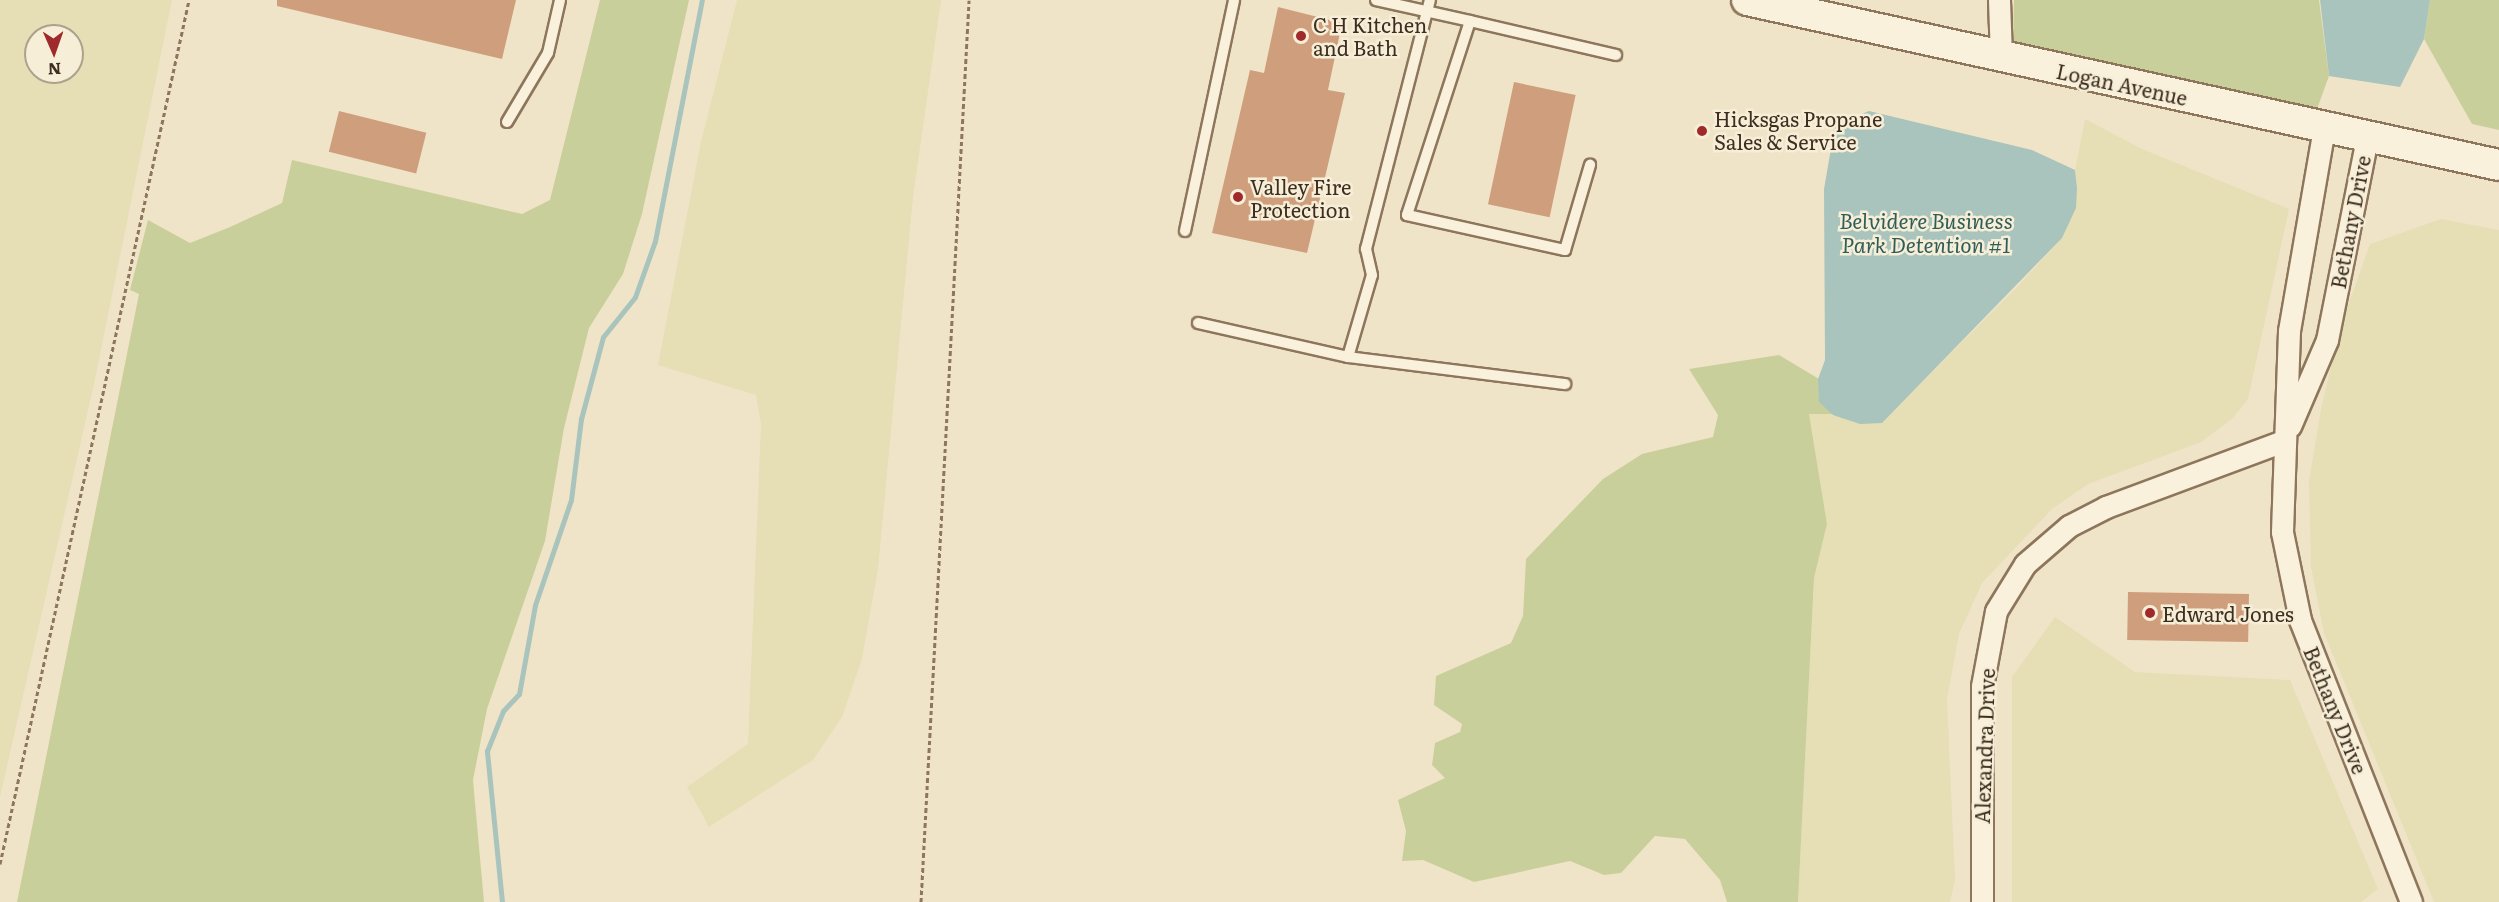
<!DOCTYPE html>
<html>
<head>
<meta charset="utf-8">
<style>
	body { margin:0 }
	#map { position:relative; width:2499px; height:902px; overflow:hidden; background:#f0e4c8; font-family:Literata,serif }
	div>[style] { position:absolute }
	.farmland>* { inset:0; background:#e6deb5 }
	.green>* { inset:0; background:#c9cf9b }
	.water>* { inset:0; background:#a9c4bc }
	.stream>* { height:5px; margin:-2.5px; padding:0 2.5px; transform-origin:2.5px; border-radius:2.5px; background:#a9c4bc }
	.building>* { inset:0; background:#cf9f7d; transform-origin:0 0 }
	.path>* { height:3px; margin-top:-1.5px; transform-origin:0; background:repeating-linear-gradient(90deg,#8d765c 0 4.5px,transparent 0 7.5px) }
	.roads { filter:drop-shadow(2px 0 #8d765c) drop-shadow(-2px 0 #8d765c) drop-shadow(0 2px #8d765c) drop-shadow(0 -2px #8d765c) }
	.lane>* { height:10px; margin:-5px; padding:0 5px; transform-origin:5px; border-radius:5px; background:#faf1dc }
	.street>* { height:21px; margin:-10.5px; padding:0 10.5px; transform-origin:10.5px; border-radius:10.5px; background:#faf1dc }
	.secondary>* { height:30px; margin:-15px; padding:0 15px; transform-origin:15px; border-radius:15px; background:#faf1dc }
	.dots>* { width:16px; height:16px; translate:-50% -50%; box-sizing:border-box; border:3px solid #f7eed8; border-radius:50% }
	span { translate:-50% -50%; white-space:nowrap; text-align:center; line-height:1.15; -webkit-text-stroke:5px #f7eed8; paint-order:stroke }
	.poi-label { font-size:20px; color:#3d2e20 }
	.left { translate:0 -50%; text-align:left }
	.street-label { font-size:20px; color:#3d2e20 }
	.water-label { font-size:21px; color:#2f5d5a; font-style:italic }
	.north { position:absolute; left:24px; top:24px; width:60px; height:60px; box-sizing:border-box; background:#f7eed8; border:2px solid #ada18e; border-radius:50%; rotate:178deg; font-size:16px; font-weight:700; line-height:24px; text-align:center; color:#3d2e20 }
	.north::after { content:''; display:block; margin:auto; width:21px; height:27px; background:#9e2a2b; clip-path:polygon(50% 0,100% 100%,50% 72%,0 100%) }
</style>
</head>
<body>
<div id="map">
	<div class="farmland">
		<div style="clip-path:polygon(evenodd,0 0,172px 0,94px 384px,0 797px,0 0,36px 36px,72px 36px,72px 72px,36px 72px,36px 36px)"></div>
		<div style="clip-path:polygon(737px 0,941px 0,913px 197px,878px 569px,862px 659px,842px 717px,813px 760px,709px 827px,687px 787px,748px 744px,761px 424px,756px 395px,658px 365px,701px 142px)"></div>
		<div style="clip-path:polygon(2085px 119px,2142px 149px,2289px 209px,2248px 399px,2233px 418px,2201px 442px,2088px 484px,2052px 509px,1982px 583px,1959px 634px,1947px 699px,1955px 880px,1950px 902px,1798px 902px,1814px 578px,1827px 524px,1809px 414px,1902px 402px,2018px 286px,2062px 238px,2077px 188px,2075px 170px)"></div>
		<div style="clip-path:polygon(2441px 219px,2499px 230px,2499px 902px,2434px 902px,2324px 633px,2311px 567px,2309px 481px,2321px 409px,2340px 328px,2370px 244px)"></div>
		<div style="clip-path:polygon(2055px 617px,2135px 672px,2290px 680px,2378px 889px,2361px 902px,2012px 902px,2012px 677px)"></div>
	</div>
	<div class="green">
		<div style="clip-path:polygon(600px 0,689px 0,642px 214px,623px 274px,589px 328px,564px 428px,545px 541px,487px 709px,473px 780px,484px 902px,17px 902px,139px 294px,130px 290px,148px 220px,190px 243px,230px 227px,282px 203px,292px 160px,522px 214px,550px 200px)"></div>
		<div style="clip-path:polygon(2014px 0,2319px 0,2329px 76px,2317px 109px,2013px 48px)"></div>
		<div style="clip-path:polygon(2430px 0,2499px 0,2499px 130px,2472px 124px,2424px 39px)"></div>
		<div style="clip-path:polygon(1779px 355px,1819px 379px,1833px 414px,1809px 414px,1827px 524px,1814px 578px,1798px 902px,1727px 902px,1720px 880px,1685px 839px,1655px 836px,1621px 873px,1604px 875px,1570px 861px,1474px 882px,1423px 860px,1402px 861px,1406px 831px,1398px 800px,1445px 778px,1432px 765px,1435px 743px,1460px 732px,1462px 724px,1434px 705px,1436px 676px,1511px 643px,1523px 616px,1526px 559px,1603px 479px,1642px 454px,1713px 437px,1718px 415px,1689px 369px)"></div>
	</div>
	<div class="water">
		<div style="clip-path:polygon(2320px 0,2430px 0,2424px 39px,2400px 87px,2329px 76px)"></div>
		<div style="clip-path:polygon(1869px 111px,2032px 150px,2075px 170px,2077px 188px,2076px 208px,2062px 238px,1882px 423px,1860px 424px,1833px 415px,1819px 402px,1818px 379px,1825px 360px,1824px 189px,1835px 125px)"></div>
	</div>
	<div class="stream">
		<div style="left:502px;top:902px;width:152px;rotate:-95.7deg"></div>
		<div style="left:487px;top:751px;width:43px;rotate:-68.2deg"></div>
		<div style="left:503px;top:711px;width:23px;rotate:-47deg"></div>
		<div style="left:519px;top:694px;width:90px;rotate:-79.8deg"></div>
		<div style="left:535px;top:605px;width:111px;rotate:-71.1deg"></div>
		<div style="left:571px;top:500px;width:82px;rotate:-83deg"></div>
		<div style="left:581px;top:419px;width:85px;rotate:-75deg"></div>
		<div style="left:603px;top:337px;width:51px;rotate:-51.3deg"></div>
		<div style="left:635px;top:297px;width:59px;rotate:-70.3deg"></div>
		<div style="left:655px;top:241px;width:246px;rotate:-79deg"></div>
	</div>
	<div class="building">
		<div style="clip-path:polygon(277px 0,516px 0,502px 59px,277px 6px)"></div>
		<div style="clip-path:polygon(1278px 7px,1342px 23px,1328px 90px,1345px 93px,1307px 253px,1212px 233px,1250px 70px,1264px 73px)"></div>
		<div style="left:1514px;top:82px;width:63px;height:125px;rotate:12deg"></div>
		<div style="left:339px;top:111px;width:90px;height:42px;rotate:14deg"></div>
		<div style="left:2128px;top:592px;width:121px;height:48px;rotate:1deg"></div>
	</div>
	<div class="path">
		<div style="left:0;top:864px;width:884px;rotate:-77.66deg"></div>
		<div style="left:921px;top:902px;width:903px;rotate:-86.95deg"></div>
	</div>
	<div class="roads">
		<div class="lane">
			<div style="left:1376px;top:0;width:96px;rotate:12.6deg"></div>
			<div style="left:1470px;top:21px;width:204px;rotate:108deg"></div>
			<div style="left:1407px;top:215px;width:162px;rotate:12.5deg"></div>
			<div style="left:1565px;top:250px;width:89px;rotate:-73.6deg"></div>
			<div style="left:1470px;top:21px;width:150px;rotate:13.1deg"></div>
			<div style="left:507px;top:122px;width:80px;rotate:-59.3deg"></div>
			<div style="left:548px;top:53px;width:54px;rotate:-77.2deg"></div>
			<div style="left:1185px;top:231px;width:236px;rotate:-78deg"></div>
			<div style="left:1198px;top:323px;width:154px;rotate:12.8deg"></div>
			<div style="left:1348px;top:357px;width:219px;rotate:7.1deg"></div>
			<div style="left:1348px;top:357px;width:85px;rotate:-73.7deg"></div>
			<div style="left:1372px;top:275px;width:27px;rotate:-103deg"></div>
			<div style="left:1366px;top:249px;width:257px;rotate:-75.6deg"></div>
		</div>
		<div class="street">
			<div style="left:1999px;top:0;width:57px;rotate:88deg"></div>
			<div style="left:2324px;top:128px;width:206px;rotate:99.8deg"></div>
			<div style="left:2289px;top:331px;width:201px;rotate:92deg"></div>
			<div style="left:2282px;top:532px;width:90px;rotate:78.4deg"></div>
			<div style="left:2300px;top:620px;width:303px;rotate:68.5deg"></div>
			<div style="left:2290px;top:426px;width:94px;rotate:-66.7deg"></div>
			<div style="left:2327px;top:340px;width:206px;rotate:-78.8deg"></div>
			<div style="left:1982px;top:902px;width:216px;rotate:-90deg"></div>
			<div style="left:1982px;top:686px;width:76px;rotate:-79.4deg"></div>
			<div style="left:1996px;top:611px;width:55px;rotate:-58.3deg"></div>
			<div style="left:2025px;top:564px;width:58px;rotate:-40.8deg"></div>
			<div style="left:2069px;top:526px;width:42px;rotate:-27.2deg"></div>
			<div style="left:2106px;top:507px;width:189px;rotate:-20.4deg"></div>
		</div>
		<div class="secondary">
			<div style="left:1747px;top:0;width:770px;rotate:12.38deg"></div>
		</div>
	</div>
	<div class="dots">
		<div style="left:1301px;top:36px;background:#9e2a2b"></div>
		<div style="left:1702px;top:131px;background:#9e2a2b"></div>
		<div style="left:1238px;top:197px;background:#9e2a2b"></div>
		<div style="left:2150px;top:613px;background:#9e2a2b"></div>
	</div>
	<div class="poi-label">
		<span class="left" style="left:1313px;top:36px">C H Kitchen<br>and Bath</span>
		<span class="left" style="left:1714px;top:130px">Hicksgas Propane<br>Sales &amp; Service</span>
		<span class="left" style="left:1250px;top:198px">Valley Fire<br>Protection</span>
		<span class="left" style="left:2162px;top:613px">Edward Jones</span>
	</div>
	<div class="street-label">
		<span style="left:2122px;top:84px;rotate:12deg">Logan Avenue</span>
		<span style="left:2350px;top:222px;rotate:-79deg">Bethany Drive</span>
		<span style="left:2336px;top:710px;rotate:68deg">Bethany Drive</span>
		<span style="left:1984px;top:746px;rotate:-88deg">Alexandra Drive</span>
	</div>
	<div class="water-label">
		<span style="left:1926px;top:232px">Belvidere Business<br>Park Detention #1</span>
	</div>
	<div class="north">N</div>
</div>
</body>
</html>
